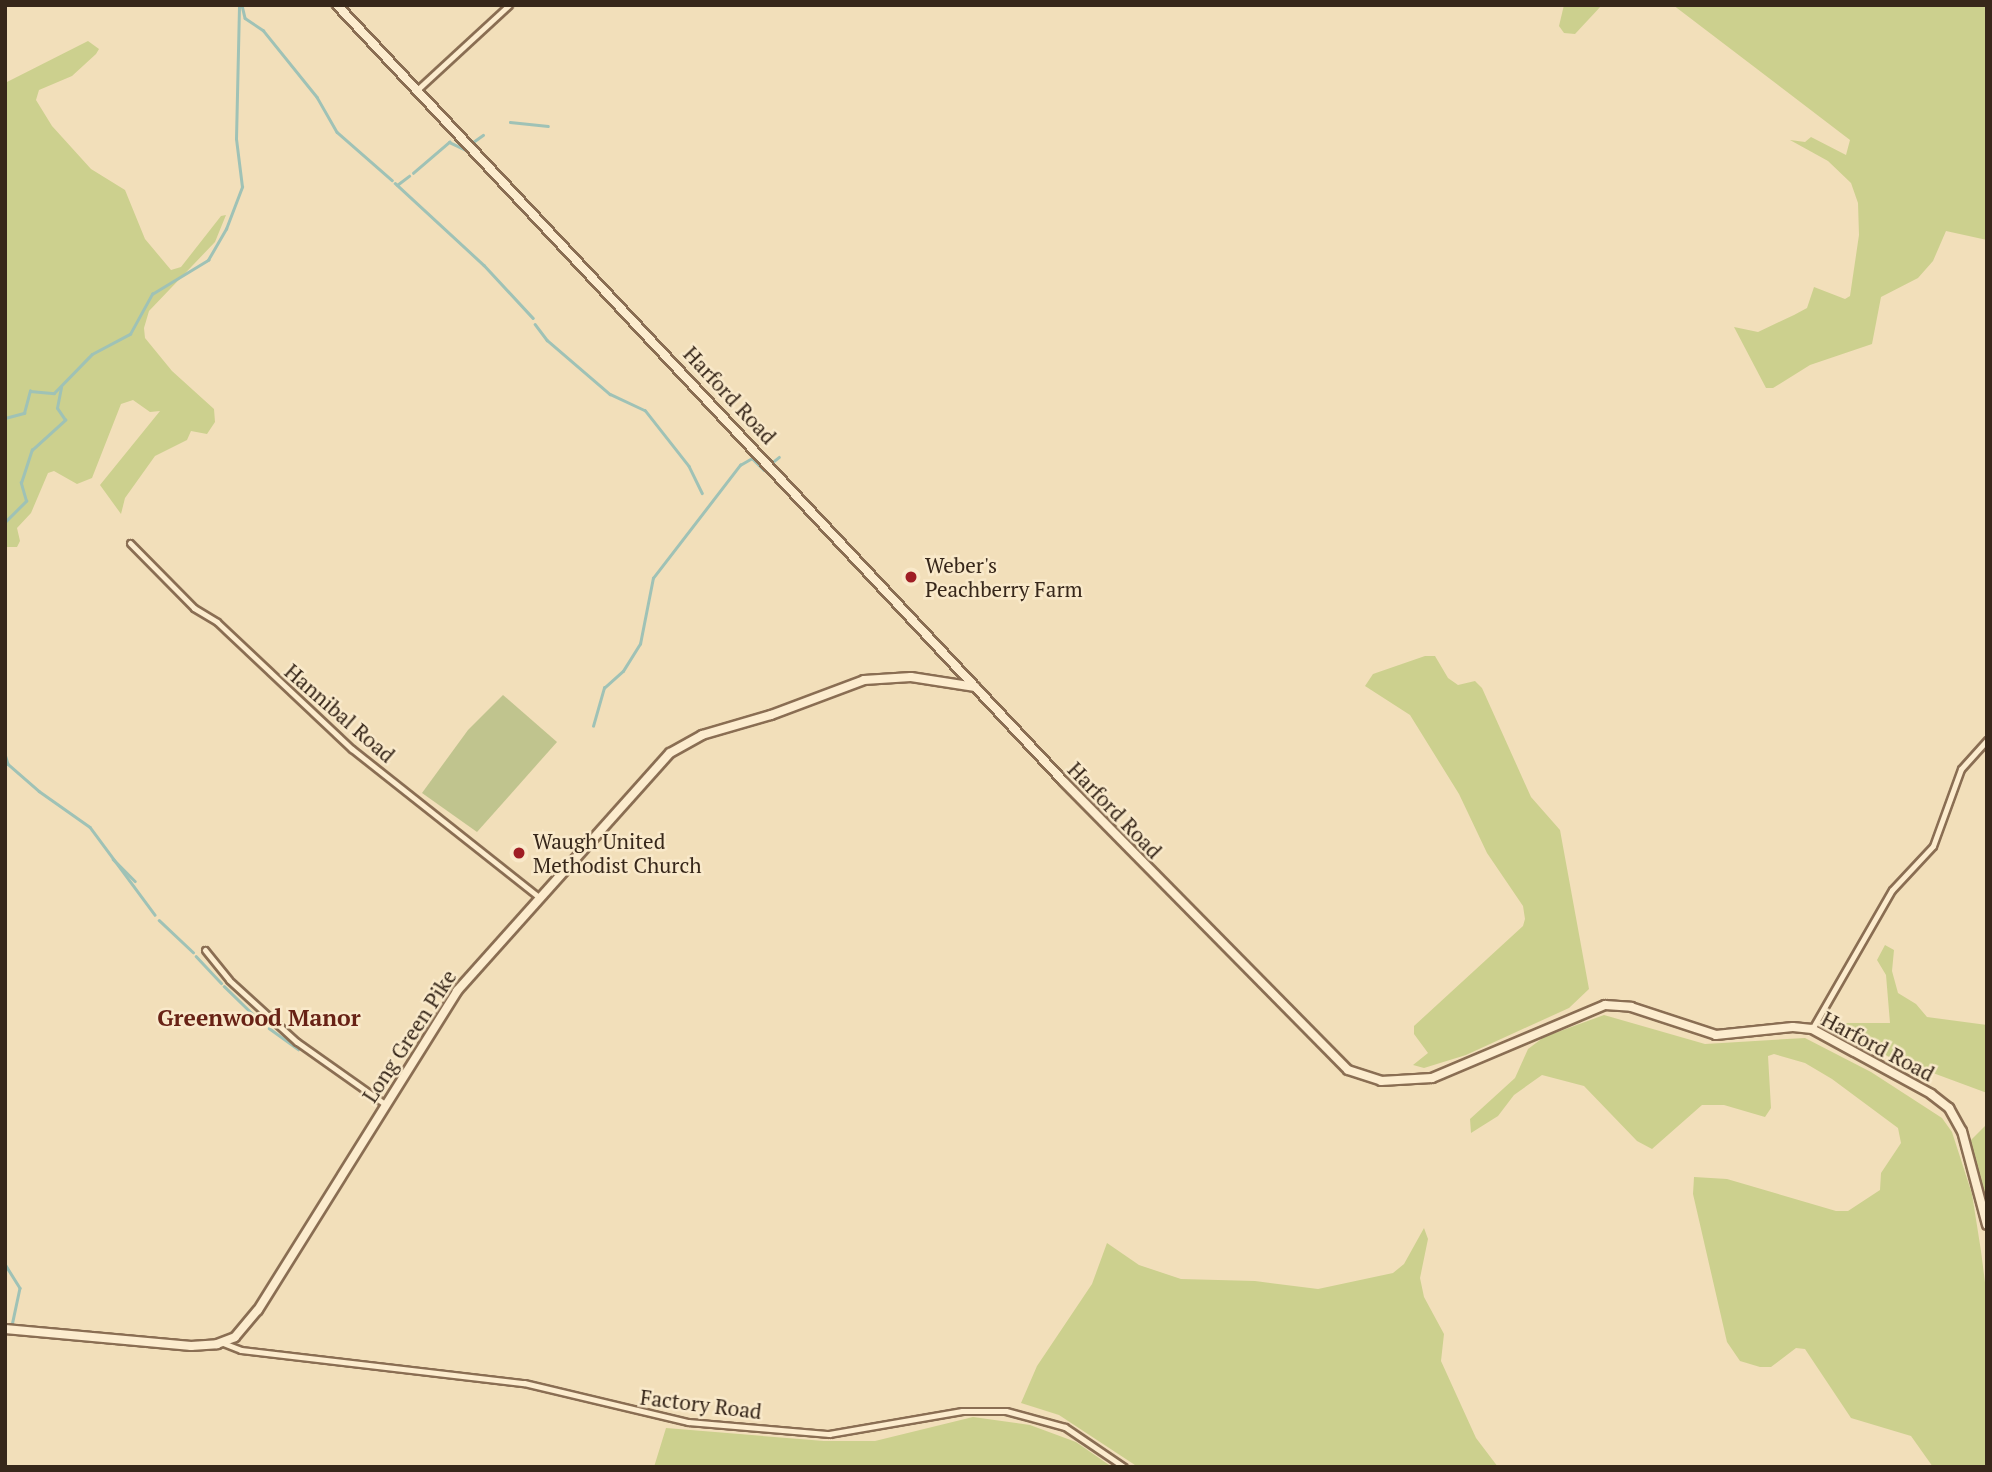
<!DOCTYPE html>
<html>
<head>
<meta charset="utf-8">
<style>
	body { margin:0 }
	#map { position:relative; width:1992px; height:1472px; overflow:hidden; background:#f2dfba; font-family:"PT Serif",serif }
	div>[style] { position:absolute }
	.green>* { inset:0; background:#ccd08e }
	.cemetery>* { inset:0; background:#c0c48e }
	.stream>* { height:2.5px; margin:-1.25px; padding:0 1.25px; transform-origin:1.25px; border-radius:1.25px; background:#9fc2b6 }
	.roads { filter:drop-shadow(2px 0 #8a6e53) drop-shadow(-2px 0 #8a6e53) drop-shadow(0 2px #8a6e53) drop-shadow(0 -2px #8a6e53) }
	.street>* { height:5px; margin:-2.5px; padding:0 2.5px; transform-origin:2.5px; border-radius:2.5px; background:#fcecce }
	.secondary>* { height:8px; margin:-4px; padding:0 4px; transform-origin:4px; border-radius:4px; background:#fcecce }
	.dots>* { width:19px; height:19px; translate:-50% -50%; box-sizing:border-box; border:4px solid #f9e9ca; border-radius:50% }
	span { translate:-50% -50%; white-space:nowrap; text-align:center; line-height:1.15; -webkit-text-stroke:5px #f9e9ca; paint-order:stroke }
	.street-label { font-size:21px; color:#37271a }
	.poi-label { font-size:21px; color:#37271a }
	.left { translate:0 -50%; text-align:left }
	.neighbourhood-label { font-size:23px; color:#682215; font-weight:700 }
	.frame { position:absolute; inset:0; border:7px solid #37271a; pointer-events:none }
</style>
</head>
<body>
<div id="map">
	<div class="green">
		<div style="clip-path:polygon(1564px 5px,1602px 5px,1575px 34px,1564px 33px,1559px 26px)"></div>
		<div style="clip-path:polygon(1673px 5px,1987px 5px,1987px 240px,1946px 231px,1933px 261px,1918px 278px,1881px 297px,1872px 344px,1810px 365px,1773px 388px,1766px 388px,1734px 327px,1758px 332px,1794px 315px,1807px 308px,1814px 287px,1845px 299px,1850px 296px,1859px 235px,1858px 203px,1851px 183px,1828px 161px,1790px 140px,1805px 142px,1811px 137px,1846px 155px,1850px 140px)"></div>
		<div style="clip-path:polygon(88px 41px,99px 49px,96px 54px,72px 76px,39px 90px,36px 100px,52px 126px,91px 169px,125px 190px,145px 239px,171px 270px,181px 267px,221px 216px,226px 215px,215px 242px,149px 311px,144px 328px,145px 338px,172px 371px,214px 409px,215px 422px,207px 434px,191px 431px,187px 440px,155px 456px,125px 498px,121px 514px,100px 485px,160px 411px,150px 412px,133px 400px,121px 404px,92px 478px,77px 484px,54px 471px,48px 473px,31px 513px,17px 528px,20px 541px,17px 547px,7px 547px,5px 83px)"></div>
		<div style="clip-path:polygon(1425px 656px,1435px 656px,1448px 678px,1458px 685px,1475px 681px,1482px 688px,1531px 797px,1560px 830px,1589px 989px,1569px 1008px,1466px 1055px,1424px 1068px,1413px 1065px,1428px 1053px,1414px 1034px,1414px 1026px,1523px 926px,1525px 919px,1523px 906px,1487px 853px,1459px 794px,1410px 715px,1365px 686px,1373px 674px)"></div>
		<div style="clip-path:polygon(1885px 945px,1894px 950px,1892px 971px,1898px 993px,1916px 1004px,1927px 1017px,1987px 1025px,1987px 1093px,1879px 1053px,1842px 1023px,1890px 1023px,1886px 975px,1877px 960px)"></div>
		<div style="clip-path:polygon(1604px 1015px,1705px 1044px,1805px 1038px,1871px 1072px,1942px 1118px,1952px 1132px,1972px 1194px,1981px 1251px,1987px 1298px,1987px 1467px,1933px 1467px,1911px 1436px,1851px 1418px,1805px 1349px,1796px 1348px,1771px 1367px,1760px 1367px,1740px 1361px,1727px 1342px,1693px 1194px,1694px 1177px,1727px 1179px,1836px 1211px,1848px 1211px,1880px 1190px,1881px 1173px,1901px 1143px,1898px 1128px,1832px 1079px,1805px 1063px,1774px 1054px,1768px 1056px,1771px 1108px,1765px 1117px,1724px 1105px,1702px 1105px,1652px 1149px,1637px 1141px,1584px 1086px,1542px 1075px,1514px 1095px,1498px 1116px,1471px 1133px,1470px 1119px,1515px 1078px,1528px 1049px,1544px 1037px)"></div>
		<div style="clip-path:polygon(1987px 1124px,1987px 1203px,1970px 1141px)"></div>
		<div style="clip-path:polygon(1424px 1228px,1428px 1239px,1420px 1278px,1424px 1297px,1444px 1334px,1441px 1361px,1476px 1438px,1498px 1467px,1138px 1467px,1059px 1415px,1021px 1403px,1037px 1366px,1092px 1284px,1107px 1243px,1139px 1265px,1181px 1279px,1255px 1281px,1318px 1289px,1393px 1273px,1404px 1264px)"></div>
		<div style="clip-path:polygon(973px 1417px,1030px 1425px,1076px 1442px,1112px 1467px,654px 1467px,666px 1428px,824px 1441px,875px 1441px)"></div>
	</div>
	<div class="cemetery">
		<div style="clip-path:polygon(503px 695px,557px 742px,477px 832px,422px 793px,468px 730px)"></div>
	</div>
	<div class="stream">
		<div style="left:242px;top:5px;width:13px;rotate:77deg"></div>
		<div style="left:245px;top:18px;width:22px;rotate:34deg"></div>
		<div style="left:263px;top:30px;width:86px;rotate:51.1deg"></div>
		<div style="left:317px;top:97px;width:40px;rotate:60.3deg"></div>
		<div style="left:337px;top:132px;width:73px;rotate:41.1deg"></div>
		<div style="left:510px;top:122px;width:38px;rotate:6deg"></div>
		<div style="left:473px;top:142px;width:12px;rotate:-35deg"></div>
		<div style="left:413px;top:173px;width:48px;rotate:-40.7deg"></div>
		<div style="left:449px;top:142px;width:17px;rotate:25deg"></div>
		<div style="left:395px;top:183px;width:121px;rotate:42.7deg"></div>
		<div style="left:484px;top:265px;width:72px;rotate:47.2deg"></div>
		<div style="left:397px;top:185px;width:15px;rotate:-37deg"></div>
		<div style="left:535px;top:324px;width:20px;rotate:53deg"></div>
		<div style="left:547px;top:340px;width:83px;rotate:40.6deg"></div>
		<div style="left:610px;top:394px;width:38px;rotate:25deg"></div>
		<div style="left:645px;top:410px;width:71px;rotate:51.8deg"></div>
		<div style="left:689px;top:466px;width:30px;rotate:64deg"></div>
		<div style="left:5px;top:418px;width:20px;rotate:-15deg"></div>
		<div style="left:24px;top:413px;width:23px;rotate:-75deg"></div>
		<div style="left:30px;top:391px;width:24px;rotate:5deg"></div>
		<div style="left:54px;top:393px;width:54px;rotate:-45.7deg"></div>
		<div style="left:92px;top:354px;width:43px;rotate:-27.8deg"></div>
		<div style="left:130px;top:334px;width:46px;rotate:-61.2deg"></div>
		<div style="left:152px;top:294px;width:66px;rotate:-31.3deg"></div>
		<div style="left:208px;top:260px;width:36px;rotate:-60deg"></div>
		<div style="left:226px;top:229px;width:45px;rotate:-69.1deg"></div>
		<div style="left:242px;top:187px;width:48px;rotate:-97.1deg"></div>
		<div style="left:236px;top:139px;width:134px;rotate:-88.7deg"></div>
		<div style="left:774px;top:461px;width:6px;rotate:-39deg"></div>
		<div style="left:5px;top:522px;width:30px;rotate:-45deg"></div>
		<div style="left:26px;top:501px;width:19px;rotate:-106deg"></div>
		<div style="left:21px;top:483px;width:35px;rotate:-72deg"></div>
		<div style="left:32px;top:450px;width:45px;rotate:-42.3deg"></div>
		<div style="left:65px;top:420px;width:14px;rotate:-124deg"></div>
		<div style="left:57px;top:408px;width:21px;rotate:-79deg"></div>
		<div style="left:593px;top:726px;width:40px;rotate:-74deg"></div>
		<div style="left:604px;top:688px;width:25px;rotate:-42deg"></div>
		<div style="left:623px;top:671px;width:32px;rotate:-58deg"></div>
		<div style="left:640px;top:644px;width:67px;rotate:-78.9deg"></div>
		<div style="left:653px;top:578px;width:143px;rotate:-52.4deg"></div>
		<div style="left:740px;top:465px;width:14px;rotate:-30deg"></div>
		<div style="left:752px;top:458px;width:17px;rotate:45deg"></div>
		<div style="left:5px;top:754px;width:10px;rotate:73deg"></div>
		<div style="left:8px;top:764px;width:41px;rotate:41.1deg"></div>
		<div style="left:39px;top:791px;width:62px;rotate:35.2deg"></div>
		<div style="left:90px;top:827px;width:109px;rotate:53.5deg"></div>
		<div style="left:113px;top:859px;width:31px;rotate:45deg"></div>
		<div style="left:159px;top:920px;width:47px;rotate:43.3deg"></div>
		<div style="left:196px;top:956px;width:37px;rotate:47deg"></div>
		<div style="left:224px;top:986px;width:50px;rotate:44.2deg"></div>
		<div style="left:269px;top:1028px;width:36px;rotate:36deg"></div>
		<div style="left:5px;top:1264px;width:28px;rotate:58deg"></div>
		<div style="left:20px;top:1288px;width:39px;rotate:102deg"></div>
	</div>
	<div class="roads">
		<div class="street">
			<div style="left:417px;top:90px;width:125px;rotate:-42.7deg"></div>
			<div style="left:130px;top:543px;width:91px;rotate:45.4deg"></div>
			<div style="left:194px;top:608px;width:27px;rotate:31deg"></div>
			<div style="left:217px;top:622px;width:185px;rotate:43.3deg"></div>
			<div style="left:352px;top:749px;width:238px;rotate:38.4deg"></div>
			<div style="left:205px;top:950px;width:38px;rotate:51deg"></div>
			<div style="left:229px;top:980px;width:92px;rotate:42.4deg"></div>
			<div style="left:297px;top:1042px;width:108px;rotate:35.2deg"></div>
			<div style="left:1812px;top:1029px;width:160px;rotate:-60.1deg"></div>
			<div style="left:1892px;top:890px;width:60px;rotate:-47deg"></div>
			<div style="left:1933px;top:846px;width:82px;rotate:-70deg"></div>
			<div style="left:1961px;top:769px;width:39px;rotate:-48deg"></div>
			<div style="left:223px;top:1343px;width:19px;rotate:21deg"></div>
			<div style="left:241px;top:1350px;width:285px;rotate:6.7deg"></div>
			<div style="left:524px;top:1383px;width:169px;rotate:13.4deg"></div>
			<div style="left:688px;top:1422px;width:142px;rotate:4.9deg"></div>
			<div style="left:829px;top:1434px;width:135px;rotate:-9.8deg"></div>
			<div style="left:962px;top:1411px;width:44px"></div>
			<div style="left:1006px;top:1411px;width:61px;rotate:15.2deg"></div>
			<div style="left:1065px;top:1427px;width:71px;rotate:34.1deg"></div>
		</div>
		<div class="secondary">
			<div style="left:337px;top:5px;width:1064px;rotate:46.9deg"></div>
			<div style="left:1064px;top:782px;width:404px;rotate:45.4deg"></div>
			<div style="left:1348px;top:1070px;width:35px;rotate:18deg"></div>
			<div style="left:1381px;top:1081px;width:51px;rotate:-3.4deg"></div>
			<div style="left:1432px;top:1078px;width:188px;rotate:-22.9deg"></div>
			<div style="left:1605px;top:1005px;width:26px;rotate:4deg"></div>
			<div style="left:1631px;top:1007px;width:89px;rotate:18.2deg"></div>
			<div style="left:1716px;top:1035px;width:77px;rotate:-5.9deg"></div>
			<div style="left:1793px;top:1027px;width:19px;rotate:6deg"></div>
			<div style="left:1812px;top:1029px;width:136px;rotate:28.6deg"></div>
			<div style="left:1931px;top:1094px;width:23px;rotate:38deg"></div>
			<div style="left:1949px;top:1108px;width:26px;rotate:61deg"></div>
			<div style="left:1962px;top:1131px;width:97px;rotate:75.1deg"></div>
			<div style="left:5px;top:1329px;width:187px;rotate:5.2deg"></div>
			<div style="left:191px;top:1346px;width:26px;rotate:-4deg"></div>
			<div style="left:217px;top:1344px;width:19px;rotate:-21deg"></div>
			<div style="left:235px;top:1337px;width:35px;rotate:-50deg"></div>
			<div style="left:258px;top:1310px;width:376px;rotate:-58deg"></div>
			<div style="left:457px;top:991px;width:319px;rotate:-48.2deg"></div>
			<div style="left:670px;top:753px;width:37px;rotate:-29deg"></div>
			<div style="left:702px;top:735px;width:72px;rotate:-16.2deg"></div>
			<div style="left:771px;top:715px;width:99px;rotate:-20.6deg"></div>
			<div style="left:864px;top:680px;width:47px;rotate:-3.7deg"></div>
			<div style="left:911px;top:677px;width:65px;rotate:8.9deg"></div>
		</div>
	</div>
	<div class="dots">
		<div style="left:911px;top:577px;background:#9f1d24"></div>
		<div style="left:519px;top:853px;background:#9f1d24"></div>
	</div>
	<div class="street-label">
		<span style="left:730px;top:395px;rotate:47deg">Harford Road</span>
		<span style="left:340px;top:713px;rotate:41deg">Hannibal Road</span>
		<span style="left:1115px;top:810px;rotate:46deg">Harford Road</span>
		<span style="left:409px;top:1036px;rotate:-57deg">Long Green Pike</span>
		<span style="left:1878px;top:1046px;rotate:28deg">Harford Road</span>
		<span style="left:701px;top:1404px;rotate:7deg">Factory Road</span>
	</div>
	<div class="poi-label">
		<span class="left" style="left:925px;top:577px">Weber's<br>Peachberry Farm</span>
		<span class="left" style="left:533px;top:853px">Waugh United<br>Methodist Church</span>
	</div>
	<div class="neighbourhood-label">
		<span style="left:259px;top:1018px">Greenwood Manor</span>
	</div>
	<div class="frame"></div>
</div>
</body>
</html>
